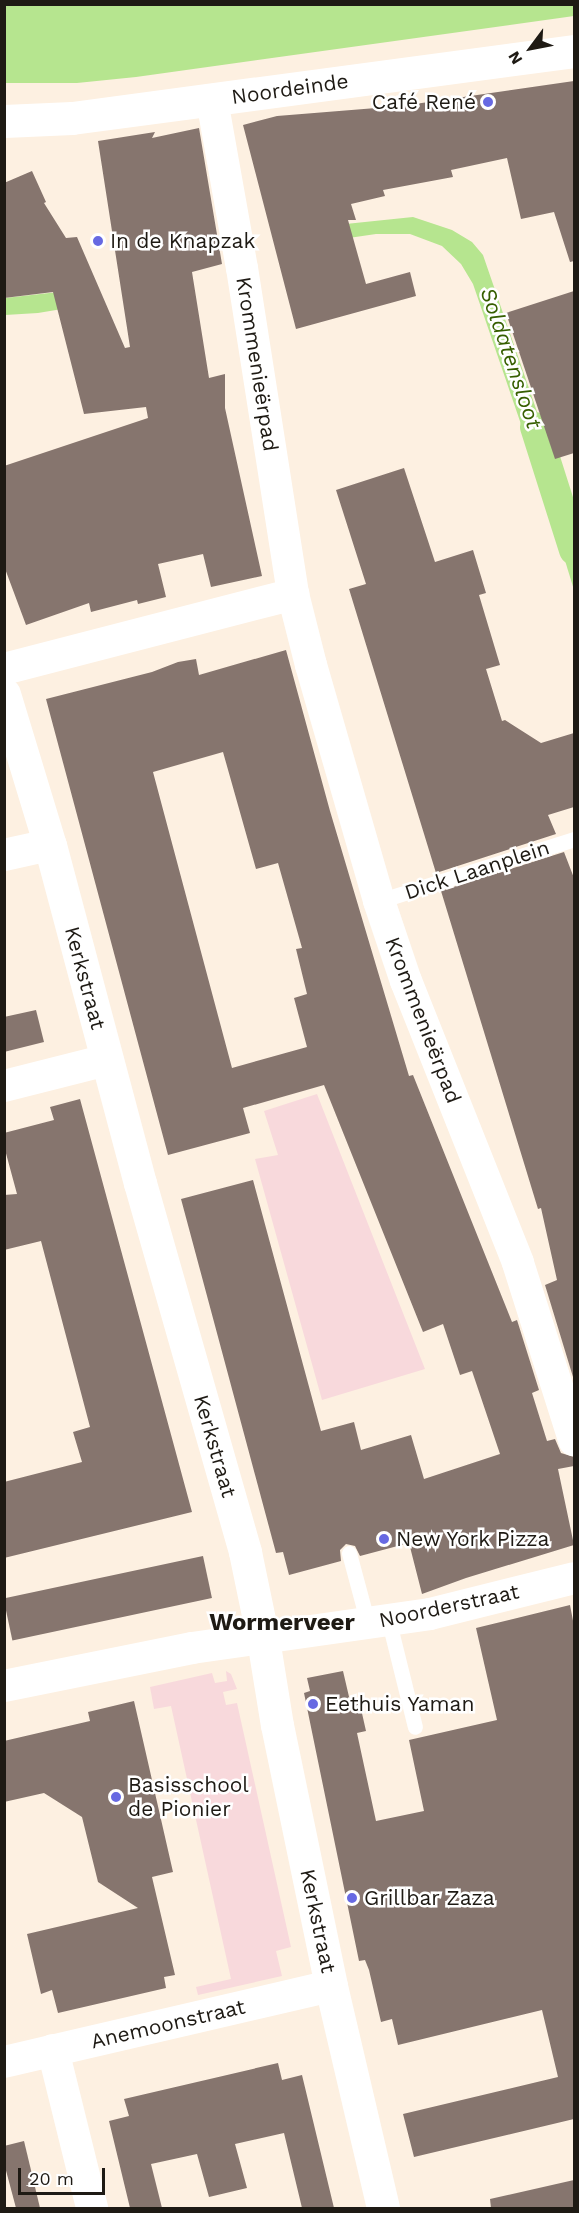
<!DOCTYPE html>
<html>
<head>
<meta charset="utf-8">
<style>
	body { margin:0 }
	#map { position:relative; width:579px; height:2213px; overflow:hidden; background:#fdf0e1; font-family:"Work Sans",sans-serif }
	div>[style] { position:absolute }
	.green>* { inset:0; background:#f8d9dc }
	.water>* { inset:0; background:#b6e58f }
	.canal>* { height:30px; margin:-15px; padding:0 15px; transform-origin:15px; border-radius:15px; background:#b6e58f }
	.building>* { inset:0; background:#86756e; transform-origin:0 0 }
	.service>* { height:15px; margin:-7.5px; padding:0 7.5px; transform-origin:7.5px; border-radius:7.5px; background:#fff }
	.minor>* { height:32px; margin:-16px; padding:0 16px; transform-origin:16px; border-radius:16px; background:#fff }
	.tertiary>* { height:33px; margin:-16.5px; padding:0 16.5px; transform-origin:16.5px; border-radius:16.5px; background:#fff }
	.dots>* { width:16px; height:16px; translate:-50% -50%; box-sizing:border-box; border:3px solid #fff; border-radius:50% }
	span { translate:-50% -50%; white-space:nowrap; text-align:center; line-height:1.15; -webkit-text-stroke:5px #fff; paint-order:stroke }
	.street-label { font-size:21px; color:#1e1a14 }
	.poi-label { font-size:21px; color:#1e1a14 }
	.right { translate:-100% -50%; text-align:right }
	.left { translate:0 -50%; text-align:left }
	.water-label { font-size:22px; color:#365f00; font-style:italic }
	.quarter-label { font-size:24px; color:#1e1a14; font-weight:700 }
	.frame { position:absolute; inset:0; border:6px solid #1e1a14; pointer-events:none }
	.north { position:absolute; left:501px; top:18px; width:60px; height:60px; -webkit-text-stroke:4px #fff; paint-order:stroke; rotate:238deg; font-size:16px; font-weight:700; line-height:24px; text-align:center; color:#1e1a14 }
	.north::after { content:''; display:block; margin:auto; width:21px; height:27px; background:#1e1a14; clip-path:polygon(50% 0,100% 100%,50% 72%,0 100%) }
	.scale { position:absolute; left:18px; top:2168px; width:87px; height:27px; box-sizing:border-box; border:3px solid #1e1a14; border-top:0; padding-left:8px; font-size:18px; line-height:21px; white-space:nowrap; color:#1e1a14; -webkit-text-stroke:4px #fff; paint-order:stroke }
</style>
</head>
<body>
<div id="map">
	<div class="green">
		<div style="clip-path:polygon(317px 1094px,425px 1369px,322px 1400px,255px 1159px,278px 1155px,264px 1111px)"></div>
		<div style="clip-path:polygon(226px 1671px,231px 1674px,237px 1689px,223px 1692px,226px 1705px,237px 1703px,291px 1947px,276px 1951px,282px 1976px,198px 1995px,196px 1987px,231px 1979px,171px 1706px,154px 1709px,150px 1687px,212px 1673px,215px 1683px,227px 1681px)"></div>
	</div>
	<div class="water">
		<div style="clip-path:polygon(5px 4px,574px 4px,574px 16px,136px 77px,77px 83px,5px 83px)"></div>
		<div style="clip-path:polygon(413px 217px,452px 230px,472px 242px,483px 255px,555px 464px,536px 468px,473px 284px,461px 264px,442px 246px,410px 234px,376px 234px,335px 240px,336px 225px)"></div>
		<div style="clip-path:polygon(85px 289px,86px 305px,38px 313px,5px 315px,5px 298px)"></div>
		<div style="clip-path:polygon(572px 510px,574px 517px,574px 590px,552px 518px)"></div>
	</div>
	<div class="canal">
		<div style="left:535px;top:427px;width:129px;rotate:72.4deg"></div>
	</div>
	<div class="building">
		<div style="clip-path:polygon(574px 81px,574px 261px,570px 262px,554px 212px,521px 219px,507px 158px,451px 170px,453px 177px,383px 190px,385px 196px,351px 204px,356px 220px,348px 220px,366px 284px,410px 272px,416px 296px,296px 329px,243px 125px,277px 116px,401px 106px)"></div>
		<div style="clip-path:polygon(199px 128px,222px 264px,192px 272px,209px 378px,225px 374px,225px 408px,262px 576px,211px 587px,203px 554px,158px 564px,166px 597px,138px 604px,137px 600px,91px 612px,89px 603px,26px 625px,4px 566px,4px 466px,148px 418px,146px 407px,84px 414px,53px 292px,4px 298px,4px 183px,32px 171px,46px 202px,44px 203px,66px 238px,77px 237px,125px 348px,130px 347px,98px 141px,155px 132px,152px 138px)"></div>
		<div style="clip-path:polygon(574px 291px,574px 453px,555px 459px,506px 313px)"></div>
		<div style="clip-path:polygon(404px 468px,435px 562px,473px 550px,486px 593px,479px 595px,500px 665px,486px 669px,502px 721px,505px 720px,541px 743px,574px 733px,574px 807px,548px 815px,556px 834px,436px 873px,349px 589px,366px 584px,336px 490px)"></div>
		<div style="clip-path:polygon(evenodd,286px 650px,330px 811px,409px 1076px,413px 1075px,512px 1322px,517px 1320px,539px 1390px,532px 1393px,547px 1441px,555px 1439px,561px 1453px,574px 1457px,574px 1466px,558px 1469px,574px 1545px,466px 1578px,422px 1594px,409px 1543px,360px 1556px,355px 1546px,346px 1544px,340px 1550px,341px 1561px,289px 1575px,283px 1552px,276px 1553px,181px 1199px,253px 1180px,321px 1431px,354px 1422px,361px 1450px,411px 1435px,424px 1479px,500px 1454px,472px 1371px,460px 1375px,443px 1324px,423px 1332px,324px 1085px,243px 1108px,250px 1133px,168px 1155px,46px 699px,152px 672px,178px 662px,196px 659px,199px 675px,286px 650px,223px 752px,256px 869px,278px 863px,302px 948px,296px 949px,307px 994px,294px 998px,307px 1047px,232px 1068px,153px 772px,223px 752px)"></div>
		<div style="clip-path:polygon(564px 852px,574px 878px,573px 1377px,545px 1285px,557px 1280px,541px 1208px,538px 1209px,441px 891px)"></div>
		<div style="clip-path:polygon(36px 1010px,44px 1042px,4px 1052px,4px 1017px)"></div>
		<div style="clip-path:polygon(80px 1099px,192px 1512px,4px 1558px,4px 1482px,82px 1462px,73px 1432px,90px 1427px,41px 1241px,4px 1250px,4px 1195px,17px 1194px,4px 1146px,4px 1133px,54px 1120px,50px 1107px)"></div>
		<div style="left:203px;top:1556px;width:43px;height:204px;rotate:78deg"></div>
		<div style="clip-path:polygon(570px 1605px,574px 1626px,574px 2119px,414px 2157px,403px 2114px,558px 2077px,542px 2010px,398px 2045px,392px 2019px,381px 2022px,369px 1970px,365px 1960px,359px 1961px,304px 1693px,310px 1691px,307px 1678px,343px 1671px,350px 1701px,359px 1700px,366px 1731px,357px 1733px,376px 1821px,424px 1811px,409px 1740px,497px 1720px,476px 1628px)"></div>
		<div style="clip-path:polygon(134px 1701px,173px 1872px,152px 1877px,175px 1975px,164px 1977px,166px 1988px,58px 2013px,52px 1990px,41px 1994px,27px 1934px,138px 1908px,98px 1882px,82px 1817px,44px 1793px,4px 1802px,4px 1741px,90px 1721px,88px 1712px)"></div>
		<div style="clip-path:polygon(278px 2063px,282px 2080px,302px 2075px,334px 2208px,302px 2208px,284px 2133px,235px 2144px,247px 2188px,209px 2197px,197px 2154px,151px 2164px,162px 2208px,130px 2208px,109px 2121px,129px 2116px,124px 2099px)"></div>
		<div style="clip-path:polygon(24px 2141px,30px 2166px,40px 2208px,16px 2208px,4px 2163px,4px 2146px)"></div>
		<div style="clip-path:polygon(574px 2180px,574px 2208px,491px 2208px,490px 2199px)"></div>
	</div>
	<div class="service">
		<div style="left:379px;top:901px;width:205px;rotate:-17.6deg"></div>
		<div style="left:349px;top:1553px;width:73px;rotate:75deg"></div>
		<div style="left:389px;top:1622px;width:108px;rotate:76.1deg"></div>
	</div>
	<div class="minor">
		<div style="left:212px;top:100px;width:171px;rotate:79.9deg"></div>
		<div style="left:242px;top:268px;width:330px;rotate:81.1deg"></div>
		<div style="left:293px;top:594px;width:73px;rotate:75.8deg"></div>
		<div style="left:311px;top:665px;width:246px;rotate:73.9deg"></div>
		<div style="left:379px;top:901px;width:84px;rotate:71.4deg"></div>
		<div style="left:406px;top:981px;width:303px;rotate:68.3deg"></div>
		<div style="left:518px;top:1263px;width:186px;rotate:72.4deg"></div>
		<div style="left:4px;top:669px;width:299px;rotate:-14.5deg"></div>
		<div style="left:4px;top:855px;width:47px;rotate:-12.3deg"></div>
		<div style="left:4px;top:1086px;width:106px;rotate:-14.2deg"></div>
		<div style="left:4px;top:1686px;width:192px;rotate:-11.4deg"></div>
		<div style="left:192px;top:1648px;width:240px;rotate:-8.1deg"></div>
		<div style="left:430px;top:1614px;width:148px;rotate:-14deg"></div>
		<div style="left:53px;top:2050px;width:163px;rotate:76.1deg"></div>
		<div style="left:4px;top:2062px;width:336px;rotate:-13.1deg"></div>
	</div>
	<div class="tertiary">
		<div style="left:4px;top:121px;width:68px;rotate:-2.5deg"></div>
		<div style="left:72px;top:118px;width:506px;rotate:-7.6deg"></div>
		<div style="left:4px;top:694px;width:158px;rotate:73.1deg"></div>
		<div style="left:50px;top:845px;width:350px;rotate:75.1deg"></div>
		<div style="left:140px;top:1183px;width:384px;rotate:74.1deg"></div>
		<div style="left:245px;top:1552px;width:89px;rotate:78.3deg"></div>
		<div style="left:263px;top:1639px;width:87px;rotate:80.8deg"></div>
		<div style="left:277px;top:1725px;width:267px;rotate:78.3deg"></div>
		<div style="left:331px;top:1986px;width:228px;rotate:76.8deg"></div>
	</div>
	<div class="dots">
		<div style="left:488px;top:102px;background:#6769e2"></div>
		<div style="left:98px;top:241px;background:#6769e2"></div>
		<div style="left:384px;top:1539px;background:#6769e2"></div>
		<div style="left:313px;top:1704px;background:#6769e2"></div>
		<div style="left:116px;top:1797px;background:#6769e2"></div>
		<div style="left:352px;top:1898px;background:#6769e2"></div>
	</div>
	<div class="street-label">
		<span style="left:290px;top:89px;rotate:-8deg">Noordeinde</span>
		<span style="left:257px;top:364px;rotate:81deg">Krommenieërpad</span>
		<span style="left:477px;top:870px;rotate:-18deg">Dick Laanplein</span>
		<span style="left:85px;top:978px;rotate:75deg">Kerkstraat</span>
		<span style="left:423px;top:1020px;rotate:69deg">Krommenieërpad</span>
		<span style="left:215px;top:1446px;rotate:74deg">Kerkstraat</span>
		<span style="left:449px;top:1606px;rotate:-12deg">Noorderstraat</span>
		<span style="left:318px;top:1921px;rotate:78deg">Kerkstraat</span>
		<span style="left:168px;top:2024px;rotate:-13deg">Anemoonstraat</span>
	</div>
	<div class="poi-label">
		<span class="right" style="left:476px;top:102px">Café René</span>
		<span class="left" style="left:110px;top:241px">In de Knapzak</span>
		<span class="left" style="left:396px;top:1539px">New York Pizza</span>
		<span class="left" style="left:325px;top:1704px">Eethuis Yaman</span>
		<span class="left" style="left:128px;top:1797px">Basisschool<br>de Pionier</span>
		<span class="left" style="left:364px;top:1898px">Grillbar Zaza</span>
	</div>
	<div class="water-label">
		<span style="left:511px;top:358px;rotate:71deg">Soldatensloot</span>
	</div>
	<div class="quarter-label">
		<span style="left:282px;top:1623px">Wormerveer</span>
	</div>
	<div class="frame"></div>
	<div class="north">N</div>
	<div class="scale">20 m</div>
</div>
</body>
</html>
